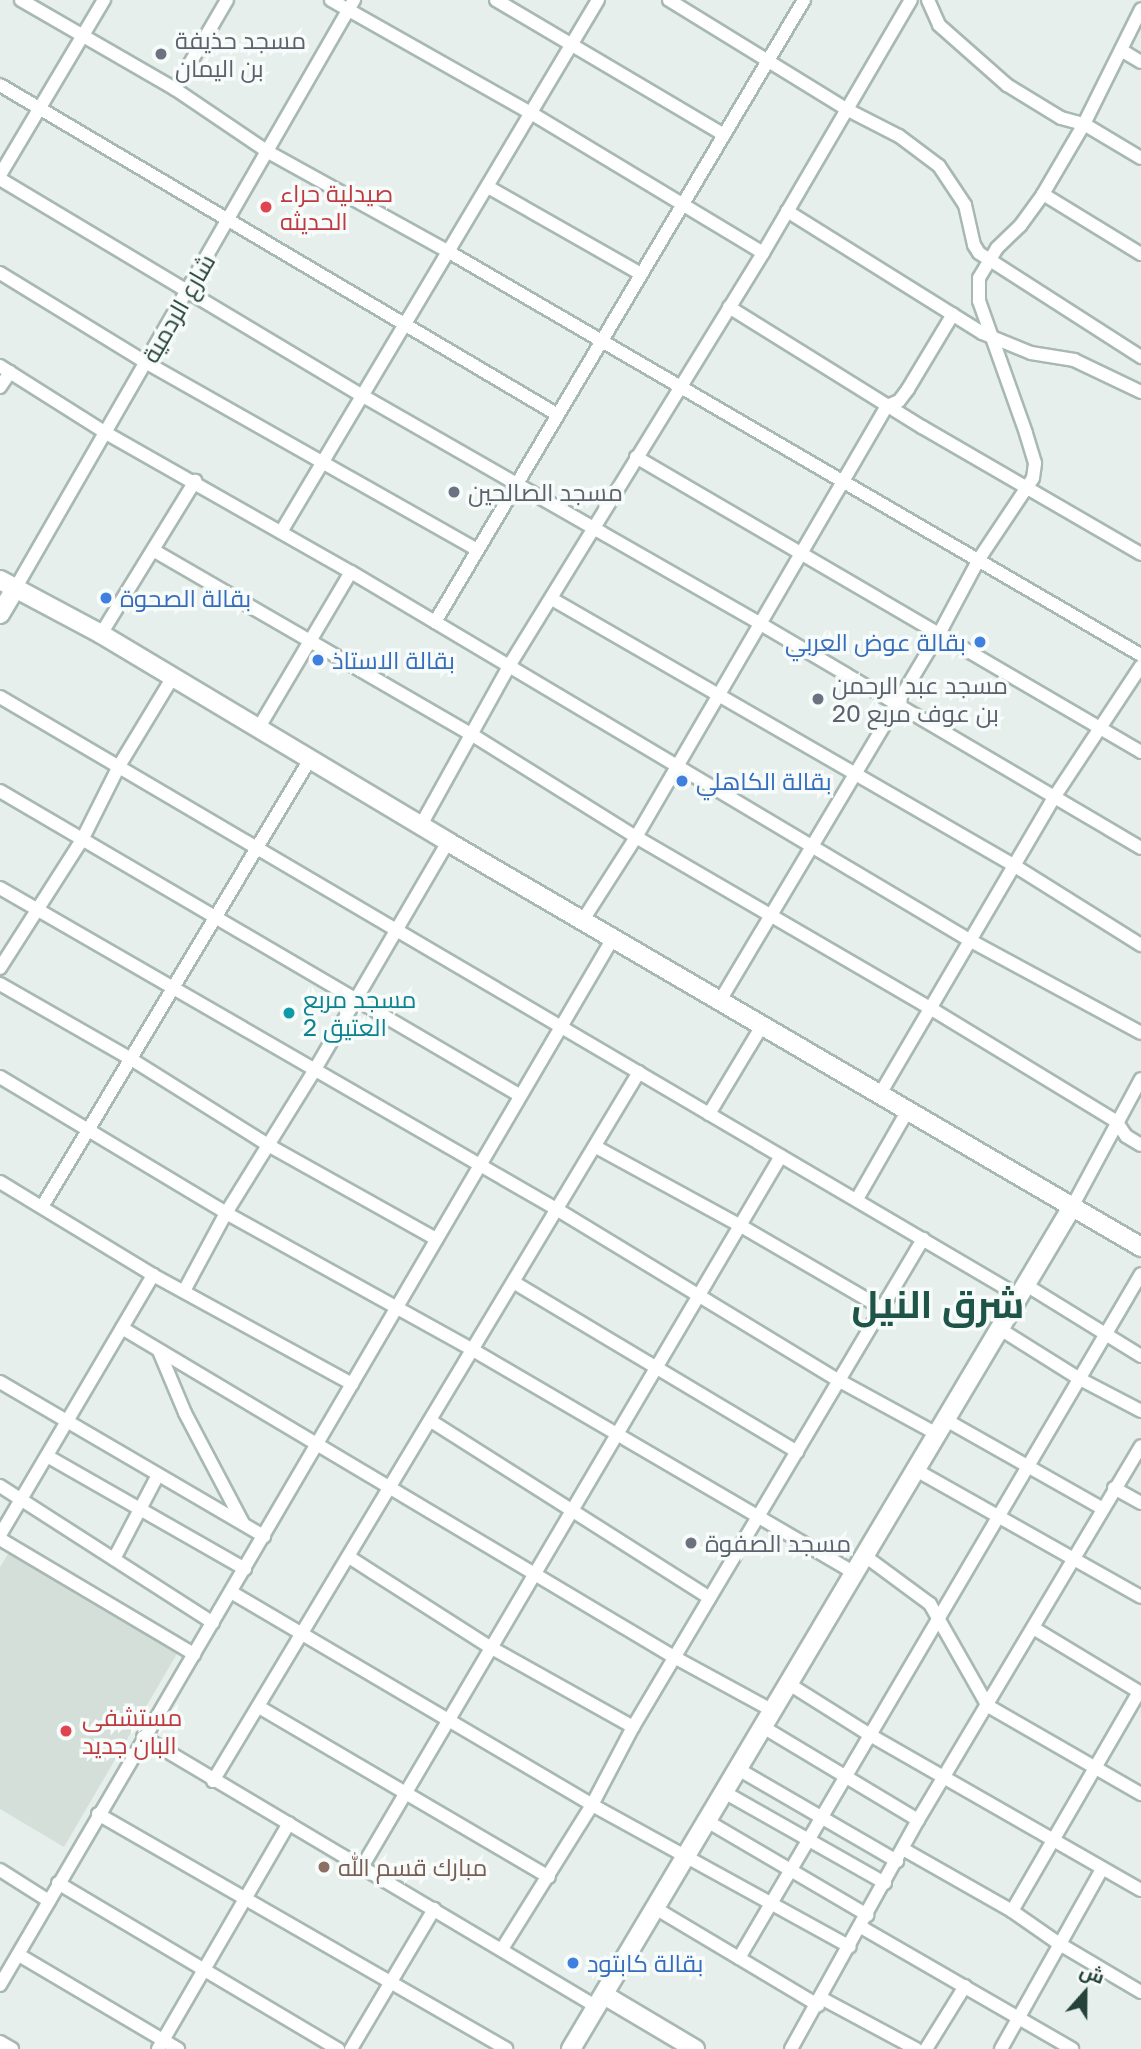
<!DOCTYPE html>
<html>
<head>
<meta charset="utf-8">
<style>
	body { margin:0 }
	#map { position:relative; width:1141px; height:2049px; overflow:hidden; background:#e6efeb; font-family:"Golos Text",Cairo,sans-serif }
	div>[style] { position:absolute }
	.built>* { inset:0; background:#d4dfda }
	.roads { filter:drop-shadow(2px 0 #a8b8b2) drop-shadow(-2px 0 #a8b8b2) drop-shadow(0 2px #a8b8b2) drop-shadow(0 -2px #a8b8b2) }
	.street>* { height:12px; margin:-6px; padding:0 6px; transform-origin:6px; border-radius:6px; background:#fff }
	.secondary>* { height:18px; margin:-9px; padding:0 9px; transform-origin:9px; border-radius:9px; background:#fff }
	.dots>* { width:19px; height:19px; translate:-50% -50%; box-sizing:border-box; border:4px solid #f7fbf9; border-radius:50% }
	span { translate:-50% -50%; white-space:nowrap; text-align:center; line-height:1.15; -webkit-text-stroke:7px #f7fbf9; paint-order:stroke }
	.worship-label { font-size:24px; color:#5b616d }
	.left { translate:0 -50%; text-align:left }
	.health-label { font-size:24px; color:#be3a42 }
	.street-label { font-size:24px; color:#24423a }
	.shop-label { font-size:24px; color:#366cbe }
	.right { translate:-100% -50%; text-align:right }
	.culture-label { font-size:24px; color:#0d838f }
	.education-label { font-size:24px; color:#785e54 }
	.town-label { font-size:38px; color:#1f5548; font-weight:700 }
	.north { position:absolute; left:1050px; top:1958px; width:70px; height:70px; -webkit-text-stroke:5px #f7fbf9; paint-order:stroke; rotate:21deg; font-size:19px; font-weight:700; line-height:28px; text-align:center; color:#24423a }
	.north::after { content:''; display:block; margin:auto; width:24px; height:32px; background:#24423a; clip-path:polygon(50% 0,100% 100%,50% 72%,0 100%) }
</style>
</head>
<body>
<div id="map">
	<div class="built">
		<div style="clip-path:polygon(8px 1554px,178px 1652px,64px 1847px,0 1809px,0 1567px)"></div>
	</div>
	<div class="roads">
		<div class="street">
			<div style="left:21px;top:0;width:178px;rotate:30deg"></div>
			<div style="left:175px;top:89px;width:112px;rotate:34.1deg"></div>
			<div style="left:268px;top:152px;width:207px;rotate:28.9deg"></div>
			<div style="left:449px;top:252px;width:801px;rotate:30.22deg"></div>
			<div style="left:331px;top:0;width:230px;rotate:29.5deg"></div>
			<div style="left:531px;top:113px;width:271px;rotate:31.1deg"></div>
			<div style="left:496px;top:0;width:265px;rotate:30.6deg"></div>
			<div style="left:669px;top:0;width:208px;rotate:31.6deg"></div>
			<div style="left:846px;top:109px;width:59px;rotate:27deg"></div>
			<div style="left:899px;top:136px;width:50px;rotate:36.9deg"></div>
			<div style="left:939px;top:166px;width:47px;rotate:56.3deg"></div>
			<div style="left:965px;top:205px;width:41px;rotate:77.3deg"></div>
			<div style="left:974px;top:245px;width:9px;rotate:58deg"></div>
			<div style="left:979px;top:253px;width:193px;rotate:32.7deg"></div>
			<div style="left:928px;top:0;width:27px;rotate:66deg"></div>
			<div style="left:939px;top:25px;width:91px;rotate:41.4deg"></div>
			<div style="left:1007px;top:85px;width:63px;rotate:31.4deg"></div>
			<div style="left:1061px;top:118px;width:24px;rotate:15deg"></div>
			<div style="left:1084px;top:124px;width:66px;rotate:30.8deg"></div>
			<div style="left:1121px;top:50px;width:23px;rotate:31deg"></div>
			<div style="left:0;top:85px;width:648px;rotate:30.6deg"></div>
			<div style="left:175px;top:89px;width:103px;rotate:-59.7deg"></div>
			<div style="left:0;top:175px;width:204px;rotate:-59.3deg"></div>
			<div style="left:0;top:179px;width:423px;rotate:30.9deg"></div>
			<div style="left:363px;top:396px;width:456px;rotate:29.8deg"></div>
			<div style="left:759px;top:623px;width:443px;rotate:30.5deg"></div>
			<div style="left:488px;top:187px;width:176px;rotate:29.6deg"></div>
			<div style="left:1043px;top:194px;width:115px;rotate:31.5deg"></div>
			<div style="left:787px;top:211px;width:230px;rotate:32deg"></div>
			<div style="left:982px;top:333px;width:53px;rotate:22.2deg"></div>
			<div style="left:1031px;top:353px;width:44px;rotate:9.2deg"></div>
			<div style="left:1074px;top:360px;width:74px;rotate:25.5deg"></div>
			<div style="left:0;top:273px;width:172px;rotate:31.5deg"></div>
			<div style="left:147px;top:363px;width:379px;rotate:29.5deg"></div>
			<div style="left:729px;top:307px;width:227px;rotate:31.9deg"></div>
			<div style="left:922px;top:427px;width:253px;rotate:30.1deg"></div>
			<div style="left:0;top:366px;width:125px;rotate:32.3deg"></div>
			<div style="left:106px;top:433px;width:282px;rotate:29.6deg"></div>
			<div style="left:351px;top:572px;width:721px;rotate:30.76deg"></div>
			<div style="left:971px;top:941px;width:193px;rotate:28.4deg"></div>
			<div style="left:0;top:387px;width:18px;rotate:-56deg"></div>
			<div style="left:636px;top:457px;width:585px;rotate:30.29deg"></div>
			<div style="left:281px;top:532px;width:619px;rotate:-59.21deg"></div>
			<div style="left:153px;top:550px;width:367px;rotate:30.1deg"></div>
			<div style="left:471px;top:734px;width:195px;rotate:32deg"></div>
			<div style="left:636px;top:837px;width:340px;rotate:30.2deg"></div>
			<div style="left:930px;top:1008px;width:218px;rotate:31.3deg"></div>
			<div style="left:1116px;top:1121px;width:18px;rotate:56deg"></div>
			<div style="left:1126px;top:1136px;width:17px;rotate:31deg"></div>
			<div style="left:15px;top:589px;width:680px;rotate:-60.08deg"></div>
			<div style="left:552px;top:599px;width:534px;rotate:29.97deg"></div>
			<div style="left:1015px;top:866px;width:149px;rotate:32.1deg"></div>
			<div style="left:435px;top:622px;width:723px;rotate:-59.32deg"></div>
			<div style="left:101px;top:634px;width:180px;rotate:-58.4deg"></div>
			<div style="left:0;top:697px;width:1182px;rotate:30.45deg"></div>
			<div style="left:258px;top:729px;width:182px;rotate:-59.4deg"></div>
			<div style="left:0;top:791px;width:601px;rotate:30.36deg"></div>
			<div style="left:421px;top:825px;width:182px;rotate:-61deg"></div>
			<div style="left:509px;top:666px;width:485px;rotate:-58.4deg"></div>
			<div style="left:763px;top:253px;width:293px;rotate:-59.7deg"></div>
			<div style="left:0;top:888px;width:644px;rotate:29.99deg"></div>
			<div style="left:558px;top:1210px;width:328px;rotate:31.3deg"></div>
			<div style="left:838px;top:1380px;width:113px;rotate:28.6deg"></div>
			<div style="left:583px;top:920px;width:98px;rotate:-57.4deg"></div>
			<div style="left:636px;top:837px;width:499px;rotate:-59.8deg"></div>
			<div style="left:887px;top:406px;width:13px;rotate:-23deg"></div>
			<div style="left:899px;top:401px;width:15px;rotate:-53deg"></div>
			<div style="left:908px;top:389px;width:87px;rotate:-59deg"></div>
			<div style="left:0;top:968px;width:154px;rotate:-57.4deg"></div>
			<div style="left:83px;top:838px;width:80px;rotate:-63.4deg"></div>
			<div style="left:119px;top:766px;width:104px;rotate:-58.8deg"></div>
			<div style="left:0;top:984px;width:151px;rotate:29.8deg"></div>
			<div style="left:131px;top:1059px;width:162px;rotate:32.1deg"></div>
			<div style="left:268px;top:1145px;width:193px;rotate:29.2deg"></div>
			<div style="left:721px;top:999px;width:425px;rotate:-59.2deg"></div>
			<div style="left:939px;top:634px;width:85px;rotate:-61.9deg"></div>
			<div style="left:979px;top:559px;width:97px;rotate:-56.3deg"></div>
			<div style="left:1033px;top:478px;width:15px;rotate:-82deg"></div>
			<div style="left:1035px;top:463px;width:31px;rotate:-107deg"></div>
			<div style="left:1026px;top:433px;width:140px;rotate:-109.6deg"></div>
			<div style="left:979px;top:301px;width:23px;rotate:-90deg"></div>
			<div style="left:979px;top:278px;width:35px;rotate:-59deg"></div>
			<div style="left:997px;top:248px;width:32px;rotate:-44deg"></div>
			<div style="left:1020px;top:226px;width:39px;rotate:-54deg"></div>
			<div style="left:1043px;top:194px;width:81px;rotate:-59.6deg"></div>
			<div style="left:1084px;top:124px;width:128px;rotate:-63.6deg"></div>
			<div style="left:0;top:1077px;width:264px;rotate:31deg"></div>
			<div style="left:226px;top:1213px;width:282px;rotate:29deg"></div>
			<div style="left:473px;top:1350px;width:442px;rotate:30.3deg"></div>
			<div style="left:880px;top:1094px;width:342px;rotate:-59.6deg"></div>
			<div style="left:1053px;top:799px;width:159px;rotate:-56.5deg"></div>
			<div style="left:709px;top:1114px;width:105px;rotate:-59deg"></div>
			<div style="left:596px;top:1147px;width:165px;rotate:28.6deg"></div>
			<div style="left:741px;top:1226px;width:163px;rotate:30.2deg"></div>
			<div style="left:0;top:1182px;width:179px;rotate:31.3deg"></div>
			<div style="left:153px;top:1275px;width:227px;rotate:28.7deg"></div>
			<div style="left:857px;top:1199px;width:103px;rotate:-60.2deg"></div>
			<div style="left:42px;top:1207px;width:522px;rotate:-59.11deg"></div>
			<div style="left:1072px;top:1207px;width:145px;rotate:-61.7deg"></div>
			<div style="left:515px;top:1283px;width:329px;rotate:30.9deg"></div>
			<div style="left:1026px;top:1285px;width:135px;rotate:31.7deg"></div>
			<div style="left:184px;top:1291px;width:89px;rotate:-61.7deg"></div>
			<div style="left:226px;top:1213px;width:167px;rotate:-58.2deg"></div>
			<div style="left:314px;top:1071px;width:265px;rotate:-59.7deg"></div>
			<div style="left:122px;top:1328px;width:643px;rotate:30.8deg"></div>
			<div style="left:674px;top:1657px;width:113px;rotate:28.6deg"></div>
			<div style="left:1000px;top:1329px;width:92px;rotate:32.1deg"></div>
			<div style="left:1078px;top:1378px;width:71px;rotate:27.6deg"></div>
			<div style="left:159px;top:1351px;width:67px;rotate:67.2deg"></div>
			<div style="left:185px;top:1413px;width:124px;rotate:62.2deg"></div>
			<div style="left:0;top:1382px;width:306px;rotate:30.3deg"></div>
			<div style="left:946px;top:1420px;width:180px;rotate:29.5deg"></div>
			<div style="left:431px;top:1421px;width:330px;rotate:32.4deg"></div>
			<div style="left:47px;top:1456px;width:228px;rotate:29.7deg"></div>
			<div style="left:916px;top:1470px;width:258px;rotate:29.4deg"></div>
			<div style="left:0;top:1486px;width:253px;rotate:32.7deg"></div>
			<div style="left:1114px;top:1488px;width:31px;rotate:29deg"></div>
			<div style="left:0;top:1535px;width:302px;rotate:-59.5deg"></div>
			<div style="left:0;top:1539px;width:226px;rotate:30.7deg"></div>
			<div style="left:865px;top:1556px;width:81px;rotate:36.4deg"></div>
			<div style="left:930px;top:1604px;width:117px;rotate:60.4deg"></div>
			<div style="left:988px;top:1706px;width:177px;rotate:29.9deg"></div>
			<div style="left:349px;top:1557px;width:167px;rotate:32.6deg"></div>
			<div style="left:490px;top:1647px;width:164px;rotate:29.2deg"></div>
			<div style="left:114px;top:1559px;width:95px;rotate:-62.4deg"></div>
			<div style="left:231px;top:1592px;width:419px;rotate:30.5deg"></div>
			<div style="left:592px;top:1805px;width:294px;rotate:28.8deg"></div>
			<div style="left:1035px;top:1629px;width:124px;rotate:31.1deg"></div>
			<div style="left:789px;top:1684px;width:96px;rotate:32.2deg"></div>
			<div style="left:870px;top:1735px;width:312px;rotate:29.8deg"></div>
			<div style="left:259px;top:1707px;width:336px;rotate:30.4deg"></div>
			<div style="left:763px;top:1727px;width:181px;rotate:31deg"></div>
			<div style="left:143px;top:1737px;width:528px;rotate:30.74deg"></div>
			<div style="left:738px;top:1769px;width:184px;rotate:30.1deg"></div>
			<div style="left:213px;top:1781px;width:827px;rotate:-59deg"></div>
			<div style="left:724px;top:1792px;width:185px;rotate:29.5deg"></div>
			<div style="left:98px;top:1814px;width:471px;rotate:29.9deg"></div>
			<div style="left:707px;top:1821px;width:186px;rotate:30.4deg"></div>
			<div style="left:903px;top:1849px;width:125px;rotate:29.6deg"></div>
			<div style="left:1012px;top:1911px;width:56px;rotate:34.8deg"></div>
			<div style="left:1058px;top:1943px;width:96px;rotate:30.6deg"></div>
			<div style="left:362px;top:1867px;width:825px;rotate:-59.49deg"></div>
			<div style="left:0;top:1870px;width:58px;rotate:32.3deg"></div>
			<div style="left:58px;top:1883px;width:326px;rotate:30.7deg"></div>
			<div style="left:655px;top:1908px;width:190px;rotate:30.8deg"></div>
			<div style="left:1012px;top:1911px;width:253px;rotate:-59.9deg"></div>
			<div style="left:861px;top:1927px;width:244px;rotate:30deg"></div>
			<div style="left:502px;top:1949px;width:170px;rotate:-58deg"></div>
			<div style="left:592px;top:1805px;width:88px;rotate:-62.3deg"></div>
			<div style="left:633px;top:1727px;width:568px;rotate:-59.28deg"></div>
			<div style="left:19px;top:1955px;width:185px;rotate:30.6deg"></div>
			<div style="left:739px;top:1958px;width:793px;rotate:-59.56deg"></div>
			<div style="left:0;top:1985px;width:1213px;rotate:-59.65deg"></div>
			<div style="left:821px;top:1998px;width:108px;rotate:28.2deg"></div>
			<div style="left:0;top:2042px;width:14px;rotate:30deg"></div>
			<div style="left:158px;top:2049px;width:261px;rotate:-59.9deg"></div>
			<div style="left:351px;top:2049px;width:163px;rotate:-59.3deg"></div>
			<div style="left:791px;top:2049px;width:262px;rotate:-61deg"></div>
			<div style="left:918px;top:1820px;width:435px;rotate:-59.2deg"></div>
			<div style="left:926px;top:2049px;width:74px;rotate:-58.2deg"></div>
			<div style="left:1001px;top:2049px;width:206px;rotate:-60.7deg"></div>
		</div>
		<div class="secondary">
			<div style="left:0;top:580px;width:115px;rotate:28.1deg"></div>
			<div style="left:101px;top:634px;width:405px;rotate:30.9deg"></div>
			<div style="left:448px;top:842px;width:803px;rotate:30.3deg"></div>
			<div style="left:0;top:614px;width:29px;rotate:-59deg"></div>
			<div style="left:604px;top:1995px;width:106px;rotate:30.7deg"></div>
			<div style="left:571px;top:2049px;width:980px;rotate:-59.25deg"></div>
		</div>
	</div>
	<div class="dots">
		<div style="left:161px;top:54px;background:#6b7280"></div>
		<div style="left:266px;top:207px;background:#e0444e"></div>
		<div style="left:454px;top:492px;background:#6b7280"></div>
		<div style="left:106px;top:598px;background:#3f7fe0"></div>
		<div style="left:980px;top:642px;background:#3f7fe0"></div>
		<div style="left:318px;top:660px;background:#3f7fe0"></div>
		<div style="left:818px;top:699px;background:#6b7280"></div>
		<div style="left:682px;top:781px;background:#3f7fe0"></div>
		<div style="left:289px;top:1013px;background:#0f9aa8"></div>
		<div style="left:691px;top:1543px;background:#6b7280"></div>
		<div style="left:66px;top:1731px;background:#e0444e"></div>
		<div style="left:324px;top:1867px;background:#8d6e63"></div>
		<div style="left:573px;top:1963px;background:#3f7fe0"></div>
	</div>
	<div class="worship-label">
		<span class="left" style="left:175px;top:54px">مسجد حذيفة<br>بن اليمان</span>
		<span class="left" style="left:468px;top:492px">مسجد الصالحين</span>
		<span class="left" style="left:832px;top:699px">مسجد عبد الرحمن<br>بن عوف مربع 20</span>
		<span class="left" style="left:705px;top:1543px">مسجد الصفوة</span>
	</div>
	<div class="health-label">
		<span class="left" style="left:280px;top:207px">صيدلية حراء<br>الحديثه</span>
		<span class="left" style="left:82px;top:1731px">مستشفى<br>البان جديد</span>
	</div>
	<div class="street-label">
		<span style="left:178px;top:308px;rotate:-60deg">شارع الردمية</span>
	</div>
	<div class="shop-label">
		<span class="left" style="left:120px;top:598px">بقالة الصحوة</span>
		<span class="right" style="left:966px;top:642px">بقالة عوض العربي</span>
		<span class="left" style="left:332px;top:660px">بقالة الاستاذ</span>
		<span class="left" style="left:696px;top:781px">بقالة الكاهلي</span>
		<span class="left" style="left:587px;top:1963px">بقالة كابتود</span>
	</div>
	<div class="culture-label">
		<span class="left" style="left:303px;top:1013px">مسجد مربع<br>2 العتيق</span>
	</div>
	<div class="education-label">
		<span class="left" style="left:338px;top:1867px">مبارك قسم الله</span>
	</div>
	<div class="town-label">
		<span style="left:938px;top:1304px">شرق النيل</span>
	</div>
	<div class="north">ش</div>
</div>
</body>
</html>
